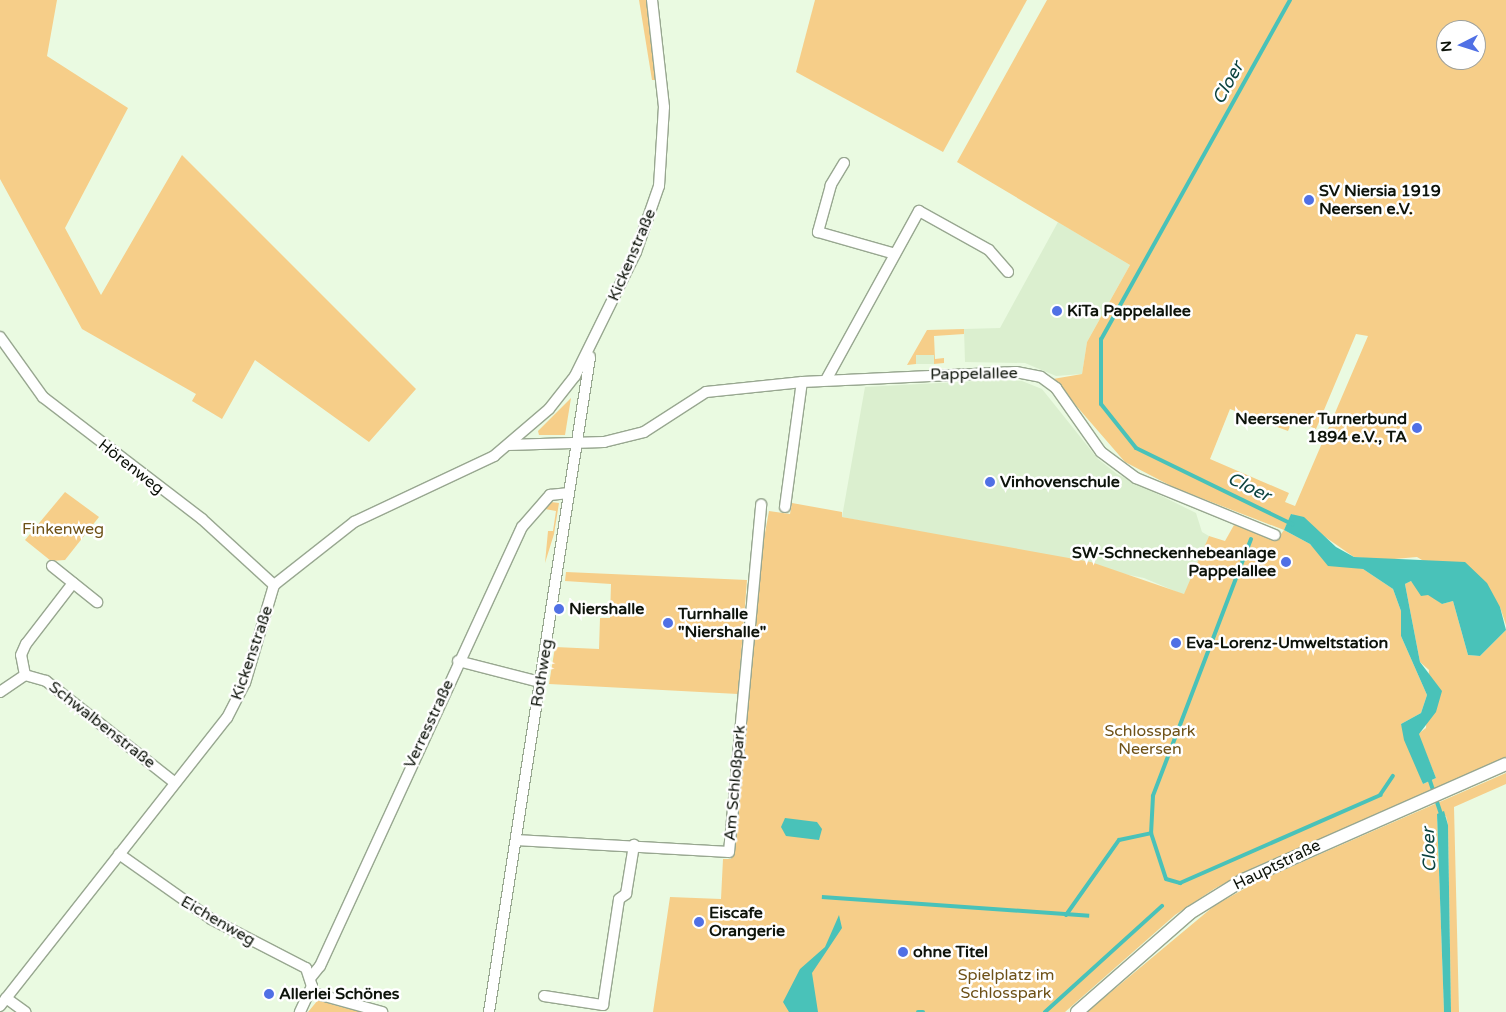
<!DOCTYPE html>
<html>
<head>
<meta charset="utf-8">
<style>
	body { margin:0 }
	#map { position:relative; width:1506px; height:1012px; overflow:hidden; background:#eafae1; font-family:"Varela Round",sans-serif }
	div>[style] { position:absolute }
	.built>* { inset:0; background:#dbefcf; transform-origin:0 0 }
	.green>* { inset:0; background:#f6ce89 }
	.water>* { inset:0; background:#49c2b9; transform-origin:0 0 }
	.stream>* { height:4px; margin:-2px; padding:0 2px; transform-origin:2px; border-radius:2px; background:#49c2b9 }
	.roads { filter:drop-shadow(1px 0 #98a790) drop-shadow(-1px 0 #98a790) drop-shadow(0 1px #98a790) drop-shadow(0 -1px #98a790) }
	.minor>* { height:10px; margin:-5px; padding:0 5px; transform-origin:5px; border-radius:5px; background:#fff }
	.tertiary>* { height:12px; margin:-6px; padding:0 6px; transform-origin:6px; border-radius:6px; background:#fff }
	.dots>* { width:14px; height:14px; translate:-50% -50%; box-sizing:border-box; border:2px solid #fff; border-radius:50% }
	span { translate:-50% -50%; white-space:nowrap; text-align:center; line-height:1.15; -webkit-text-stroke:5px #fff; paint-order:stroke }
	.poi-label { font-size:16px; color:#0d130a; font-weight:700 }
	.left { translate:0 -50%; text-align:left }
	.right { translate:-100% -50%; text-align:right }
	.street-label { font-size:16px; color:#0d130a }
	.park-label { font-size:16px; color:#6e5117 }
	.water-label { font-size:18px; color:#0c433f; font-style:italic }
	.north { position:absolute; left:1436px; top:20px; width:50px; height:50px; box-sizing:border-box; background:#fff; border:1px solid #9ea19d; border-radius:50%; rotate:265deg; font-size:14px; font-weight:700; line-height:20px; text-align:center; color:#0d130a }
	.north::after { content:''; display:block; margin:auto; width:18px; height:22px; background:#5070e5; clip-path:polygon(50% 0,100% 100%,50% 72%,0 100%) }
</style>
</head>
<body>
<div id="map">
	<div class="built">
		<div style="clip-path:polygon(1058px 222px,1130px 265px,1087px 342px,1082px 374px,1056px 376px,1025px 363px,965px 362px,964px 329px,1000px 328px)"></div>
		<div style="left:915px;top:355px;width:19px;height:9px"></div>
		<div style="clip-path:polygon(994px 380px,1022px 381px,1042px 389px,1098px 459px,1117px 474px,1196px 513px,1202px 532px,1209px 536px,1184px 595px,1144px 578px,842px 517px,865px 387px)"></div>
	</div>
	<div class="green">
		<div style="clip-path:polygon(0 0,57px 0,47px 56px,128px 108px,65px 228px,101px 295px,182px 155px,416px 389px,369px 442px,255px 360px,222px 419px,192px 401px,196px 394px,82px 329px,0 179px)"></div>
		<div style="clip-path:polygon(639px 0,648px 0,657px 80px,652px 80px)"></div>
		<div style="clip-path:polygon(815px 0,1027px 0,943px 152px,796px 72px)"></div>
		<div style="clip-path:polygon(evenodd,1047px 0,1506px 0,1506px 625px,1500px 607px,1417px 557px,1383px 560px,1354px 557px,1292px 514px,1284px 530px,1310px 544px,1326px 561px,1363px 569px,1393px 589px,1401px 611px,1401px 636px,1427px 695px,1421px 713px,1401px 724px,1423px 784px,1436px 778px,1418px 734px,1426px 728px,1429px 670px,1420px 662px,1405px 584px,1411px 581px,1442px 604px,1453px 601px,1468px 655px,1480px 656px,1506px 630px,1506px 759px,1255px 867px,1214px 889px,1175px 915px,1065px 1012px,653px 1012px,670px 897px,721px 899px,723px 859px,731px 859px,737px 835px,759px 566px,769px 511px,790px 514px,792px 503px,842px 512px,842px 517px,1091px 562px,1184px 594px,1209px 536px,1225px 541px,1234px 525px,1276px 541px,1284px 530px,1175px 488px,1125px 462px,1053px 379px,1082px 374px,1087px 342px,1130px 265px,957px 162px,1047px 0,1446px 30px,1476px 30px,1476px 60px,1446px 60px,1446px 30px,1047px 0,1356px 334px,1368px 336px,1295px 506px,1285px 502px,1289px 493px,1210px 459px,1230px 409px,1288px 431px,1293px 419px,1316px 429px,1356px 334px,1047px 0,795px 820px,805px 823px,819px 840px,799px 834px,795px 820px)"></div>
		<div style="clip-path:polygon(964px 329px,964px 334px,934px 336px,935px 359px,944px 358px,944px 363px,934px 364px,934px 355px,916px 355px,916px 364px,907px 365px,927px 330px)"></div>
		<div style="clip-path:polygon(571px 398px,565px 435px,539px 435px,538px 431px)"></div>
		<div style="clip-path:polygon(65px 492px,99px 517px,65px 560px,51px 561px,25px 540px)"></div>
		<div style="clip-path:polygon(551px 502px,559px 503px,554px 534px,545px 563px,548px 531px,553px 531px,556px 511px,545px 509px)"></div>
		<div style="clip-path:polygon(566px 572px,747px 580px,738px 694px,549px 684px,555px 647px,599px 649px,600px 618px,610px 618px,611px 584px,565px 581px)"></div>
		<div style="clip-path:polygon(1506px 773px,1506px 784px,1454px 807px,1459px 1012px,1451px 1012px,1448px 825px,1446px 816px,1437px 814px,1444px 1012px,1087px 1012px,1214px 906px,1256px 882px)"></div>
		<div style="clip-path:polygon(318px 1000px,334px 1005px,361px 1012px,308px 1012px)"></div>
	</div>
	<div class="water">
		<div style="clip-path:polygon(1291px 514px,1304px 517px,1336px 547px,1354px 557px,1465px 562px,1487px 583px,1500px 607px,1506px 630px,1480px 656px,1468px 655px,1453px 601px,1442px 604px,1428px 595px,1421px 596px,1411px 581px,1405px 584px,1420px 662px,1442px 691px,1436px 712px,1419px 734px,1436px 778px,1423px 784px,1404px 740px,1401px 724px,1421px 713px,1427px 695px,1401px 636px,1401px 611px,1393px 589px,1363px 569px,1328px 566px,1310px 544px,1284px 530px)"></div>
		<div style="clip-path:polygon(1444px 811px,1448px 825px,1451px 1012px,1444px 1012px,1437px 814px)"></div>
		<div style="clip-path:polygon(785px 818px,817px 822px,822px 829px,819px 840px,786px 836px,781px 827px)"></div>
		<div style="left:822px;top:895px;width:268px;height:4px;rotate:4deg"></div>
		<div style="clip-path:polygon(839px 915px,842px 928px,812px 973px,818px 1012px,789px 1012px,783px 1002px,800px 969px,825px 947px)"></div>
	</div>
	<div class="stream">
		<div style="left:1290px;top:0;width:388px;rotate:119.1deg"></div>
		<div style="left:1101px;top:339px;width:65px;rotate:90deg"></div>
		<div style="left:1101px;top:404px;width:56px;rotate:51.5deg"></div>
		<div style="left:1136px;top:448px;width:174px;rotate:26deg"></div>
		<div style="left:1251px;top:539px;width:275px;rotate:110.9deg"></div>
		<div style="left:1153px;top:796px;width:37px;rotate:93deg"></div>
		<div style="left:1151px;top:833px;width:48px;rotate:71.9deg"></div>
		<div style="left:1166px;top:879px;width:15px;rotate:16deg"></div>
		<div style="left:1180px;top:883px;width:219px;rotate:-23.7deg"></div>
		<div style="left:1380px;top:795px;width:23px;rotate:-56deg"></div>
		<div style="left:1429px;top:778px;width:41px;rotate:71.6deg"></div>
		<div style="left:1066px;top:915px;width:92px;rotate:-54.8deg"></div>
		<div style="left:1119px;top:840px;width:33px;rotate:-12deg"></div>
		<div style="left:918px;top:1012px;width:5px"></div>
		<div style="left:1045px;top:1012px;width:158px;rotate:-42.2deg"></div>
	</div>
	<div class="roads">
		<div class="minor">
			<div style="left:844px;top:163px;width:26px;rotate:121deg"></div>
			<div style="left:831px;top:185px;width:49px;rotate:105.5deg"></div>
			<div style="left:818px;top:232px;width:80px;rotate:15.9deg"></div>
			<div style="left:0;top:337px;width:74px;rotate:54.4deg"></div>
			<div style="left:43px;top:397px;width:200px;rotate:37.5deg"></div>
			<div style="left:202px;top:519px;width:98px;rotate:42.5deg"></div>
			<div style="left:826px;top:380px;width:193px;rotate:-61.2deg"></div>
			<div style="left:919px;top:211px;width:80px;rotate:29.1deg"></div>
			<div style="left:989px;top:250px;width:29px;rotate:49deg"></div>
			<div style="left:508px;top:445px;width:96px;rotate:-1.8deg"></div>
			<div style="left:604px;top:442px;width:41px;rotate:-14deg"></div>
			<div style="left:644px;top:432px;width:74px;rotate:-32.8deg"></div>
			<div style="left:706px;top:392px;width:97px;rotate:-5.9deg"></div>
			<div style="left:802px;top:382px;width:214px;rotate:-2.7deg"></div>
			<div style="left:1016px;top:372px;width:25px;rotate:11deg"></div>
			<div style="left:1041px;top:377px;width:19px;rotate:36deg"></div>
			<div style="left:1056px;top:388px;width:78px;rotate:54.9deg"></div>
			<div style="left:1101px;top:452px;width:44px;rotate:36.6deg"></div>
			<div style="left:1136px;top:478px;width:150px;rotate:22.3deg"></div>
			<div style="left:785px;top:507px;width:126px;rotate:-82.3deg"></div>
			<div style="left:52px;top:566px;width:58px;rotate:38.7deg"></div>
			<div style="left:458px;top:661px;width:85px;rotate:14.4deg"></div>
			<div style="left:25px;top:675px;width:20px;rotate:-101deg"></div>
			<div style="left:21px;top:655px;width:12px;rotate:-66deg"></div>
			<div style="left:26px;top:644px;width:77px;rotate:-52.4deg"></div>
			<div style="left:0;top:692px;width:30px;rotate:-34deg"></div>
			<div style="left:25px;top:675px;width:22px;rotate:16deg"></div>
			<div style="left:46px;top:681px;width:164px;rotate:38.3deg"></div>
			<div style="left:516px;top:840px;width:213px;rotate:3.2deg"></div>
			<div style="left:729px;top:852px;width:349px;rotate:-84.7deg"></div>
			<div style="left:119px;top:854px;width:113px;rotate:35.2deg"></div>
			<div style="left:211px;top:919px;width:107px;rotate:27.3deg"></div>
			<div style="left:306px;top:968px;width:19px;rotate:72deg"></div>
			<div style="left:312px;top:986px;width:29px;rotate:115deg"></div>
			<div style="left:311px;top:977px;width:14px;rotate:-51deg"></div>
			<div style="left:320px;top:966px;width:483px;rotate:-65.3deg"></div>
			<div style="left:522px;top:527px;width:43px;rotate:-48.8deg"></div>
			<div style="left:550px;top:495px;width:19px;rotate:-6deg"></div>
			<div style="left:310px;top:992px;width:75px;rotate:15.5deg"></div>
			<div style="left:544px;top:996px;width:60px;rotate:8.7deg"></div>
			<div style="left:603px;top:1005px;width:107px;rotate:-81.4deg"></div>
			<div style="left:619px;top:899px;width:9px;rotate:-36deg"></div>
			<div style="left:626px;top:894px;width:50px;rotate:-80.7deg"></div>
			<div style="left:6px;top:998px;width:24px;rotate:36deg"></div>
			<div style="left:0;top:1006px;width:367px;rotate:-51.8deg"></div>
			<div style="left:227px;top:718px;width:39px;rotate:-63deg"></div>
			<div style="left:245px;top:683px;width:102px;rotate:-73.5deg"></div>
			<div style="left:274px;top:585px;width:102px;rotate:-38.2deg"></div>
			<div style="left:354px;top:522px;width:155px;rotate:-25.2deg"></div>
			<div style="left:494px;top:456px;width:72px;rotate:-40.5deg"></div>
			<div style="left:549px;top:409px;width:42px;rotate:-51.8deg"></div>
			<div style="left:575px;top:376px;width:138px;rotate:-63.8deg"></div>
			<div style="left:636px;top:252px;width:70px;rotate:-70.8deg"></div>
			<div style="left:659px;top:186px;width:79px;rotate:-86.4deg"></div>
			<div style="left:664px;top:107px;width:108px;rotate:-96.4deg"></div>
			<div style="left:489px;top:1012px;width:663px;rotate:-81.23deg"></div>
		</div>
		<div class="tertiary">
			<div style="left:1077px;top:1012px;width:150px;rotate:-41.2deg"></div>
			<div style="left:1190px;top:913px;width:62px;rotate:-31.9deg"></div>
			<div style="left:1243px;top:880px;width:287px;rotate:-23.8deg"></div>
		</div>
	</div>
	<div class="dots">
		<div style="left:1309px;top:200px;background:#5070e5"></div>
		<div style="left:1057px;top:311px;background:#5070e5"></div>
		<div style="left:1417px;top:428px;background:#5070e5"></div>
		<div style="left:990px;top:482px;background:#5070e5"></div>
		<div style="left:1286px;top:562px;background:#5070e5"></div>
		<div style="left:559px;top:609px;background:#5070e5"></div>
		<div style="left:668px;top:623px;background:#5070e5"></div>
		<div style="left:1176px;top:643px;background:#5070e5"></div>
		<div style="left:699px;top:922px;background:#5070e5"></div>
		<div style="left:903px;top:952px;background:#5070e5"></div>
		<div style="left:269px;top:994px;background:#5070e5"></div>
	</div>
	<div class="poi-label">
		<span class="left" style="left:1319px;top:200px">SV Niersia 1919<br>Neersen e.V.</span>
		<span class="left" style="left:1067px;top:311px">KiTa Pappelallee</span>
		<span class="right" style="left:1407px;top:428px">Neersener Turnerbund<br>1894 e.V., TA</span>
		<span class="left" style="left:1000px;top:482px">Vinhovenschule</span>
		<span class="right" style="left:1276px;top:562px">SW-Schneckenhebeanlage<br>Pappelallee</span>
		<span class="left" style="left:569px;top:609px">Niershalle</span>
		<span class="left" style="left:678px;top:623px">Turnhalle<br>"Niershalle"</span>
		<span class="left" style="left:1186px;top:643px">Eva-Lorenz-Umweltstation</span>
		<span class="left" style="left:709px;top:922px">Eiscafe<br>Orangerie</span>
		<span class="left" style="left:913px;top:952px">ohne Titel</span>
		<span class="left" style="left:279px;top:994px">Allerlei Schönes</span>
	</div>
	<div class="street-label">
		<span style="left:632px;top:255px;rotate:-67deg">Kickenstraße</span>
		<span style="left:974px;top:374px;rotate:-1deg">Pappelallee</span>
		<span style="left:131px;top:467px;rotate:38deg">Hörenweg</span>
		<span style="left:252px;top:653px;rotate:-71deg">Kickenstraße</span>
		<span style="left:542px;top:673px;rotate:-81deg">Rothweg</span>
		<span style="left:429px;top:724px;rotate:-65deg">Verresstraße</span>
		<span style="left:102px;top:725px;rotate:38deg">Schwalbenstraße</span>
		<span style="left:735px;top:783px;rotate:-85deg">Am Schloßpark</span>
		<span style="left:1277px;top:865px;rotate:-26deg">Hauptstraße</span>
		<span style="left:218px;top:921px;rotate:30deg">Eichenweg</span>
	</div>
	<div class="park-label">
		<span style="left:63px;top:529px">Finkenweg</span>
		<span style="left:1150px;top:740px">Schlosspark<br>Neersen</span>
		<span style="left:1006px;top:984px">Spielplatz im<br>Schlosspark</span>
	</div>
	<div class="water-label">
		<span style="left:1228px;top:83px;rotate:-61deg">Cloer</span>
		<span style="left:1249px;top:487px;rotate:26deg">Cloer</span>
		<span style="left:1429px;top:850px;rotate:-92deg">Cloer</span>
	</div>
	<div class="north">N</div>
</div>
</body>
</html>
